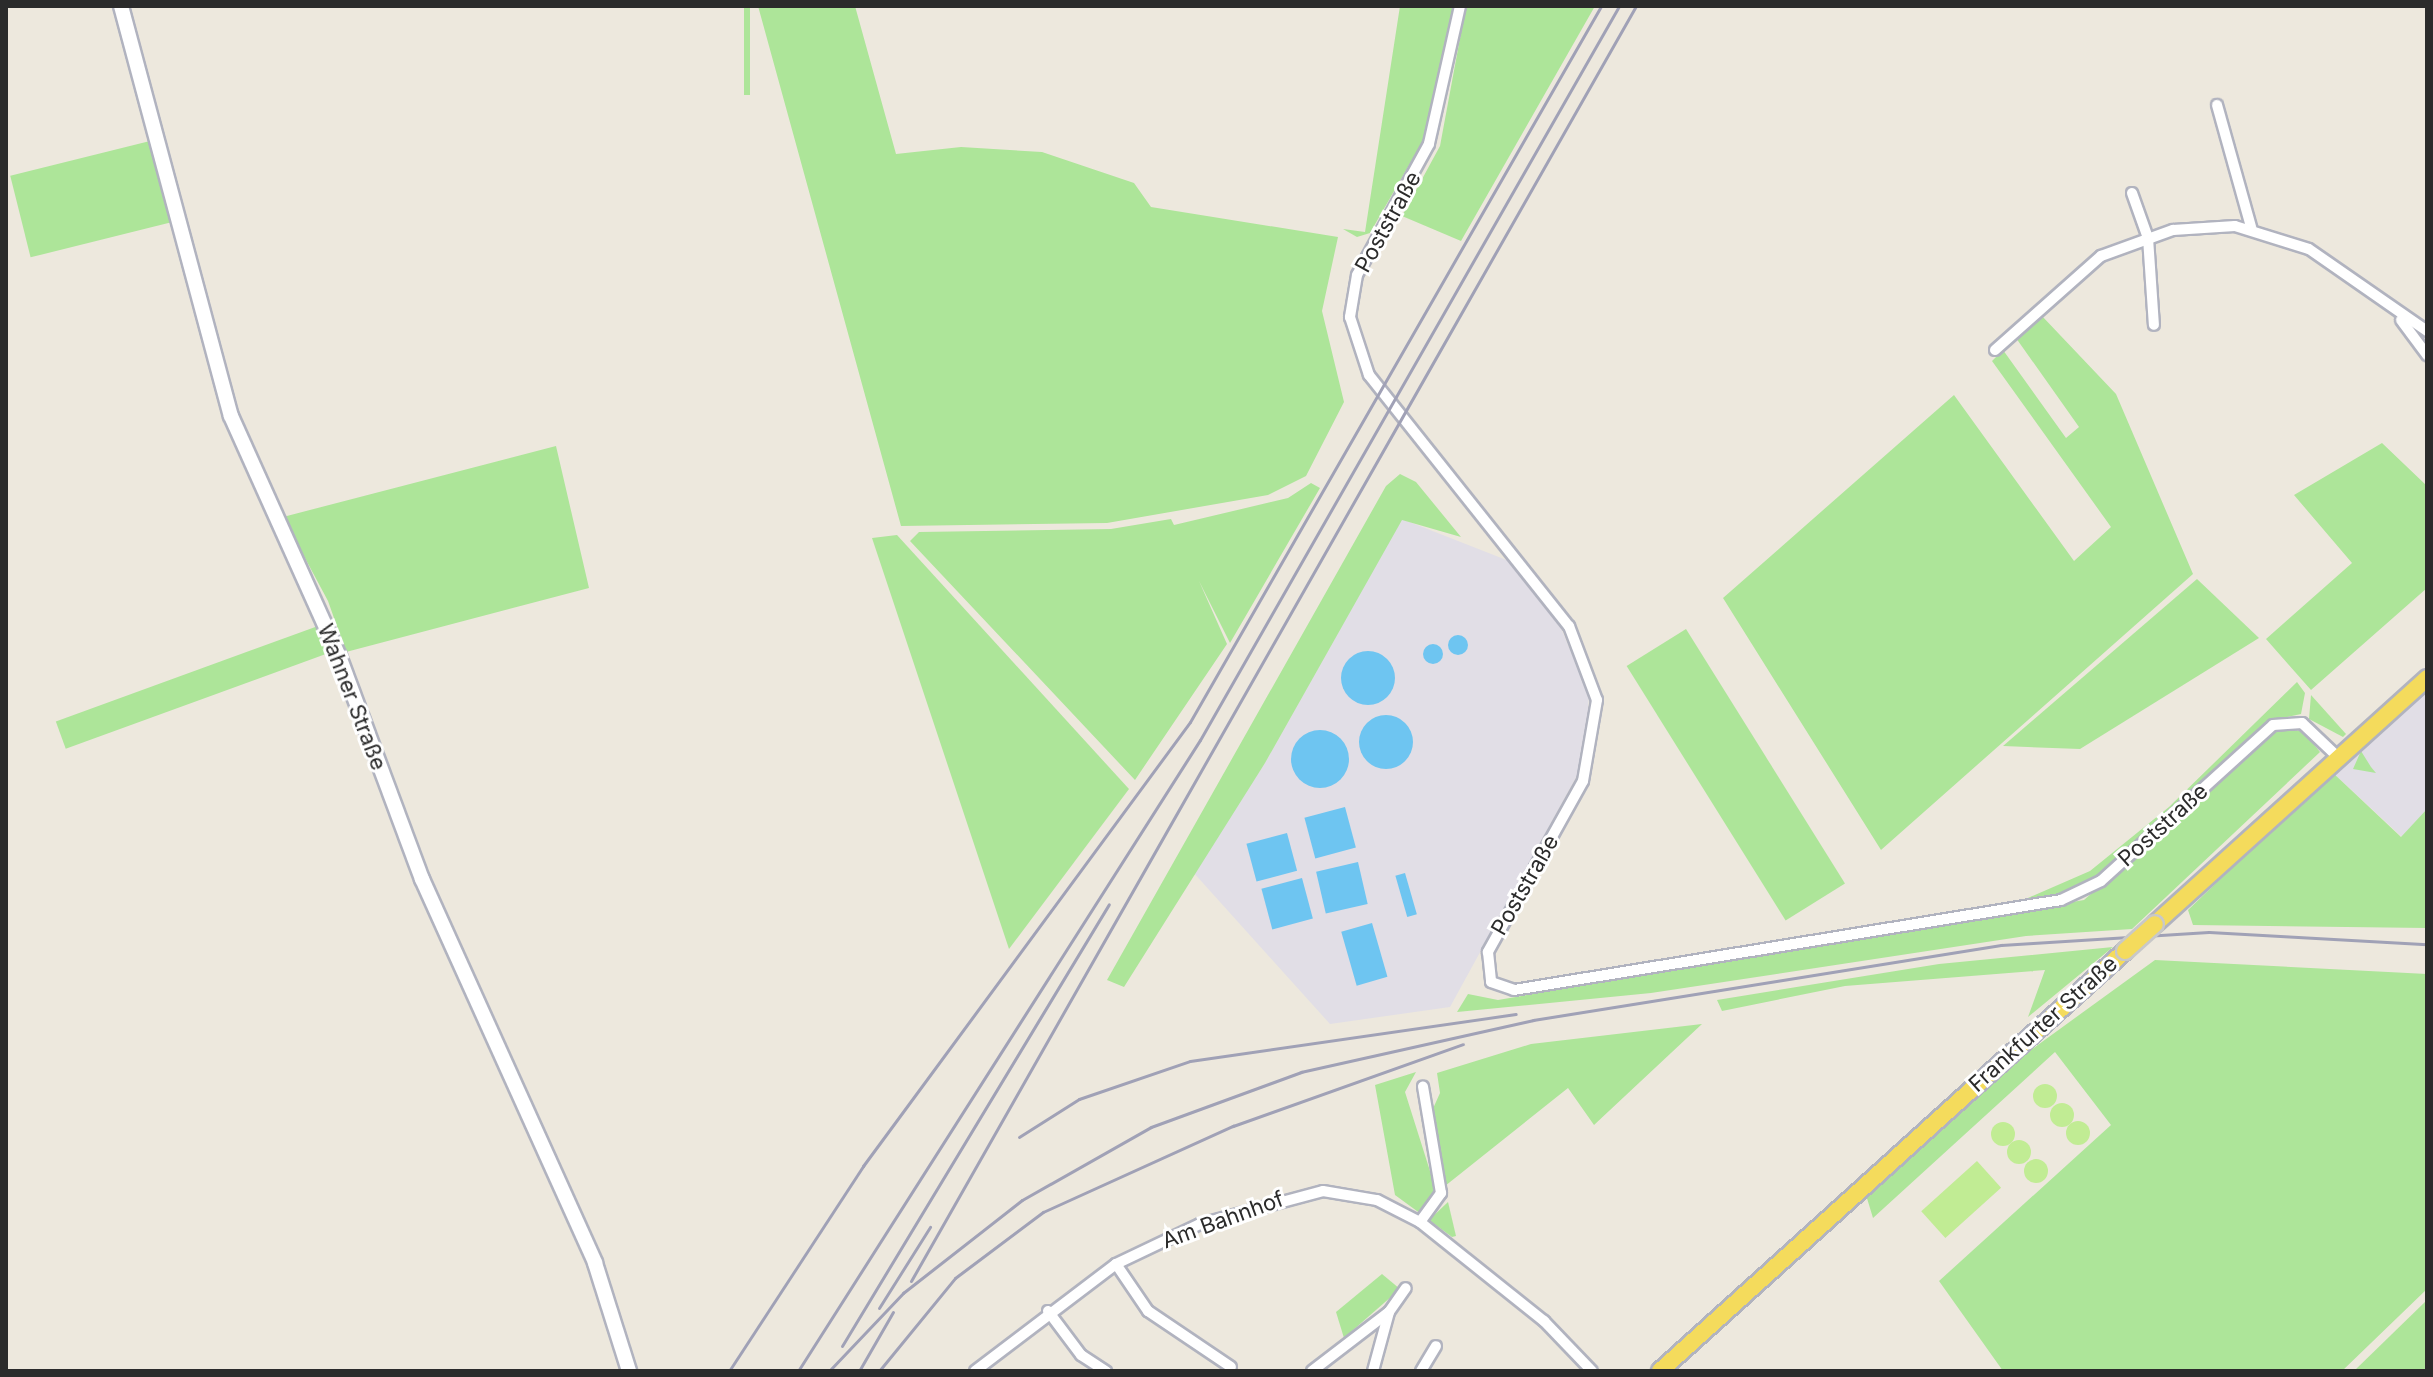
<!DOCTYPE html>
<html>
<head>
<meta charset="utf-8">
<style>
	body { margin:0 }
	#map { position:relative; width:2433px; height:1377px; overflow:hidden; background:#ede8dd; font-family:Inter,sans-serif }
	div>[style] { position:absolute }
	.industrial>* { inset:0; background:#e1dee6 }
	.green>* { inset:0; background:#ade599; transform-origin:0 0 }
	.pitch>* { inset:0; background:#c1ec94; transform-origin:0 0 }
	.round { border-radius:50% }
	.water>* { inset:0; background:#6ec5f1; transform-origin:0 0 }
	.roads { filter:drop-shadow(2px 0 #b1b3bf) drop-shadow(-2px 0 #b1b3bf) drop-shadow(0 2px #b1b3bf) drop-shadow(0 -2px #b1b3bf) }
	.minor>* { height:10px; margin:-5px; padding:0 5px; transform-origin:5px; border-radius:5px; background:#fff }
	.tertiary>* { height:14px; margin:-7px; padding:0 7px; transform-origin:7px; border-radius:7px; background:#fff }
	.primary>* { height:16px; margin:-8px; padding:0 8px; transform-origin:8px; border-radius:8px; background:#f4db5c }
	.rail>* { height:3px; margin:-1.5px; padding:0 1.5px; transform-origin:1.5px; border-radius:1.5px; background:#a0a1b6 }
	.bridges { filter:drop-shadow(2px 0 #c8c8c8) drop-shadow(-2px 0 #c8c8c8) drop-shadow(0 2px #c8c8c8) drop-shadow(0 -2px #c8c8c8) }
	.primary-bridge>* { height:16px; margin:-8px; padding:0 8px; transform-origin:8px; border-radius:8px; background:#f4db5c }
	span { translate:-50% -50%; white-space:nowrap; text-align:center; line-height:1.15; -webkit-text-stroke:6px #fff; paint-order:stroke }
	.street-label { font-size:22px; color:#2b2b2b }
	.frame { position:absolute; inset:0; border:8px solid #2b2b2b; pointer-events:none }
</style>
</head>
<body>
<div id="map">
	<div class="industrial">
		<div style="clip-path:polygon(1402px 519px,1509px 561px,1560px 626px,1589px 694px,1585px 761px,1450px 1007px,1330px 1024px,1193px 872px,1265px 763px)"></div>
		<div style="clip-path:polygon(2427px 687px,2427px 809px,2402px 837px,2332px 772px)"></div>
	</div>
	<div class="green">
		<div style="left:744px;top:6px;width:6px;height:89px"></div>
		<div style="clip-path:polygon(758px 6px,855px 6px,896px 154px,961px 147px,1042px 152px,1134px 183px,1151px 207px,1338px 237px,1322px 311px,1344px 402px,1306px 476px,1268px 495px,1107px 523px,901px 526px)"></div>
		<div style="clip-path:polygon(1400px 6px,1455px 6px,1424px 139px,1370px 233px,1357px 237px,1343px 229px,1365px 232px)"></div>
		<div style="clip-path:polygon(1466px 6px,1595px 6px,1461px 241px,1402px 216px,1440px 146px)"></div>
		<div style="left:150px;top:141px;width:84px;height:144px;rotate:76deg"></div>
		<div style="clip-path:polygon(2041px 315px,2116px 394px,2193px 574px,1881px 850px,1723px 598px,1954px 395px,2074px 561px,2111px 527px,1992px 361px,2003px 350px,2066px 438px,2079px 427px,2016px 338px)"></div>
		<div style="clip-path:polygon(2382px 443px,2427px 486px,2427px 588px,2311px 690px,2266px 639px,2352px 563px,2294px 495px)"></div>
		<div style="clip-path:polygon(556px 446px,589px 588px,346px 652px,328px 601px,283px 517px)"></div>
		<div style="clip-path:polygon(1400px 474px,1416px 482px,1461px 537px,1402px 520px,1265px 763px,1124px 987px,1107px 980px,1386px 486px)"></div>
		<div style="clip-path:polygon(1311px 483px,1320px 488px,1230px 643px,1199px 581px,1227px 644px,1135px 780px,910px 541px,919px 532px,1111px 529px,1171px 519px,1174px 525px,1288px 498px)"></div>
		<div style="clip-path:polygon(897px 535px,1129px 789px,1009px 949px,872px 538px)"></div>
		<div style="clip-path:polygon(2197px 579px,2259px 638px,2080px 749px,2003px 746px)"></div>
		<div style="left:318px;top:626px;width:29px;height:279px;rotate:70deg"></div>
		<div style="left:1686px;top:629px;width:300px;height:70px;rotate:58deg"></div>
		<div style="clip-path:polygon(2297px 682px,2305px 693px,2301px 714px,2269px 721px,2096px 878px,2068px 893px,2021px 901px,2090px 871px,2169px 807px)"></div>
		<div style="clip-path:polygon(2311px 695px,2346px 734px,2343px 737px,2309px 719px)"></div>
		<div style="clip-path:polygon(2278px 729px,2303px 731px,2320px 752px,2132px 929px,2026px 936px,1651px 993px,1457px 1012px,1468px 994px,1498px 1000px,2084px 900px)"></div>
		<div style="clip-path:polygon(2361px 751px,2371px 767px,2376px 773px,2353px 769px)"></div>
		<div style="clip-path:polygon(2332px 772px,2401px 837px,2427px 809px,2427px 928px,2193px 925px,2188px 910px)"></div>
		<div style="clip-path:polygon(2113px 947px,2028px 1017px,2045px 970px,1845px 986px,1722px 1011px,1717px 1000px,1939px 964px)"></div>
		<div style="clip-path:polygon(2155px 960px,2427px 974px,2427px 1289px,2342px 1371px,2003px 1371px,1939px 1281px,2111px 1125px,2055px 1052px,1873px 1218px,1866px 1195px,2006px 1068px)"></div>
		<div style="clip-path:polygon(1702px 1024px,1594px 1125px,1568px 1088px,1445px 1186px,1431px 1113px,1440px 1093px,1437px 1073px,1531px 1044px)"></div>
		<div style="clip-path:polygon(1416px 1072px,1405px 1092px,1436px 1190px,1421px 1214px,1395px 1195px,1375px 1085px)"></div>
		<div style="clip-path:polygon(1448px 1202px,1456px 1236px,1452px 1237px,1429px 1220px)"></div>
		<div style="clip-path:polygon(1382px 1274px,1400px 1289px,1344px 1338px,1336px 1312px)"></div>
		<div style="clip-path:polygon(2427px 1300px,2427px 1371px,2354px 1371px)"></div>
	</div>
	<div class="pitch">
		<div class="round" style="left:2033px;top:1084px;width:24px;height:24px"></div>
		<div class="round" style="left:2050px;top:1103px;width:24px;height:24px"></div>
		<div class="round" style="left:2066px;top:1121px;width:24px;height:24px"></div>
		<div class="round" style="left:1991px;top:1122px;width:24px;height:24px"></div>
		<div class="round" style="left:2007px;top:1140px;width:24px;height:24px"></div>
		<div class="round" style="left:2024px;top:1159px;width:24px;height:24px"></div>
		<div style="left:1977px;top:1161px;width:36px;height:75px;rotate:48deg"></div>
	</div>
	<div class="water">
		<div class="round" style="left:1448px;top:635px;width:20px;height:20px"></div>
		<div class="round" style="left:1423px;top:644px;width:20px;height:20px"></div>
		<div class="round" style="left:1341px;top:651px;width:54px;height:54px"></div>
		<div class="round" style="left:1359px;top:715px;width:54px;height:54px"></div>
		<div class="round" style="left:1291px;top:730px;width:58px;height:58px"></div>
		<div style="left:1345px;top:807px;width:42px;height:42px;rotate:75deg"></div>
		<div style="left:1287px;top:833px;width:39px;height:42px;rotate:75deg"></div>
		<div style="left:1358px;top:862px;width:43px;height:43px;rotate:77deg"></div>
		<div style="left:1405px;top:873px;width:43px;height:10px;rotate:74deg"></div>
		<div style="left:1302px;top:878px;width:42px;height:42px;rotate:75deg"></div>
		<div style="left:1372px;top:923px;width:56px;height:32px;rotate:74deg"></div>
	</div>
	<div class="roads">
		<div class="minor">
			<div style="left:1460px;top:6px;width:141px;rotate:102.7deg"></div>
			<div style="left:1429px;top:144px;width:149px;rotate:118.8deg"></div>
			<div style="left:1357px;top:275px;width:43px;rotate:99.5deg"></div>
			<div style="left:1350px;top:317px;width:61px;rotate:71.9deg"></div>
			<div style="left:1369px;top:375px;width:321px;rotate:51.5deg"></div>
			<div style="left:1569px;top:626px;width:79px;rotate:69.3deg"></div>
			<div style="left:1597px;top:700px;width:82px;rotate:99.8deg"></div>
			<div style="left:1583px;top:781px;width:196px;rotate:119.1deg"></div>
			<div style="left:1488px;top:952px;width:30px;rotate:84deg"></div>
			<div style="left:1491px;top:982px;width:24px;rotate:19deg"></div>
			<div style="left:1514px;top:990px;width:554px;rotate:-9.34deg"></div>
			<div style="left:2061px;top:900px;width:44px;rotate:-25.4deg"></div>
			<div style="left:2101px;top:881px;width:232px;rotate:-42.2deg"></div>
			<div style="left:2273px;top:725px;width:29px;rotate:-4deg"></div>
			<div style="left:2302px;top:723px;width:51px;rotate:43.4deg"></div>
			<div style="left:2217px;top:105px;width:127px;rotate:74.4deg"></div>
			<div style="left:2132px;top:193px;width:48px;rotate:70.4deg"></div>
			<div style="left:2148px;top:238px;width:87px;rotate:86.1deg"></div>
			<div style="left:2401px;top:320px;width:44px;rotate:53.4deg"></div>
			<div style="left:1995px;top:350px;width:142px;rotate:-41.6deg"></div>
			<div style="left:2101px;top:256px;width:77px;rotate:-19.9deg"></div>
			<div style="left:2173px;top:230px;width:62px;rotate:-3.7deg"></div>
			<div style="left:2235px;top:226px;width:77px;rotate:17.3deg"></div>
			<div style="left:2309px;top:249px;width:144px;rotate:34.8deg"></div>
			<div style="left:1420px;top:1222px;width:36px;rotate:-54deg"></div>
			<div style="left:1441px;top:1193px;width:108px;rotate:-99.6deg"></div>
			<div style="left:1116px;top:1264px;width:57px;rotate:55.8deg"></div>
			<div style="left:1148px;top:1311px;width:100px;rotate:34deg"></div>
			<div style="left:1048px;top:1311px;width:55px;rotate:53.1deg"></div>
			<div style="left:1081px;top:1355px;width:30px;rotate:33deg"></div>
			<div style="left:975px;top:1371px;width:177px;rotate:-37.2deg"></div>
			<div style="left:1116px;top:1264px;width:93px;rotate:-25.5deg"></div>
			<div style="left:1200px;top:1224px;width:127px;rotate:-15deg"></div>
			<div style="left:1323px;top:1191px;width:55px;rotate:9.5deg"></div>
			<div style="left:1377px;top:1200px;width:48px;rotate:27.1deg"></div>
			<div style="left:1420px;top:1222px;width:159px;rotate:38.6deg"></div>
			<div style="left:1544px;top:1321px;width:69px;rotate:46.2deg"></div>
			<div style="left:1312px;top:1371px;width:97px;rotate:-37.5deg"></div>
			<div style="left:1373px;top:1371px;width:61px;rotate:-74.8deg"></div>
			<div style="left:1389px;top:1312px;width:29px;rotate:-55deg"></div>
			<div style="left:1421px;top:1371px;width:29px;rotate:-59deg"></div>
		</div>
		<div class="tertiary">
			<div style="left:121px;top:6px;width:424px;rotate:75deg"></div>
			<div style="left:231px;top:416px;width:263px;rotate:65.8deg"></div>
			<div style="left:339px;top:656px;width:238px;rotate:69.6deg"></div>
			<div style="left:422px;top:879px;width:421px;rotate:65.7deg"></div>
			<div style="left:595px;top:1263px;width:113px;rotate:72.5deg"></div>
		</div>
		<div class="primary">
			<div style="left:2155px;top:924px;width:367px;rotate:-42.1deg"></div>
			<div style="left:1660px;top:1371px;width:627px;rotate:-42.09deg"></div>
		</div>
	</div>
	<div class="rail">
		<div style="left:1019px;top:1137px;width:71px;rotate:-32.3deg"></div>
		<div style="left:1079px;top:1099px;width:117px;rotate:-18.9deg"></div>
		<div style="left:1190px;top:1061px;width:329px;rotate:-8.2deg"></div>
		<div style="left:911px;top:1281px;width:1467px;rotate:-60.38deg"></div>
		<div style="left:879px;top:1308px;width:96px;rotate:-57.8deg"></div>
		<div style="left:842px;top:1346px;width:516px;rotate:-58.86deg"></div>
		<div style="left:729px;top:1371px;width:245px;rotate:-56.8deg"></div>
		<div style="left:863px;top:1166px;width:551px;rotate:-53.63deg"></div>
		<div style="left:1190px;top:722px;width:826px;rotate:-60.14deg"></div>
		<div style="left:798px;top:1371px;width:748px;rotate:-57.5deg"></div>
		<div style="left:1200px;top:740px;width:845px;rotate:-60.28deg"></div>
		<div style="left:829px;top:1371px;width:108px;rotate:-46.5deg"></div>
		<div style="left:903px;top:1293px;width:151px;rotate:-38deg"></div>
		<div style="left:1022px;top:1200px;width:148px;rotate:-29.5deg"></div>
		<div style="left:1151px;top:1127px;width:160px;rotate:-20.1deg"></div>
		<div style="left:1301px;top:1072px;width:238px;rotate:-12.6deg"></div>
		<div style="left:1533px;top:1020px;width:474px;rotate:-9.1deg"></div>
		<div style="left:2001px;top:945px;width:208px;rotate:-3.6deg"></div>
		<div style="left:2209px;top:932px;width:218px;rotate:3.2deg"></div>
		<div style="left:859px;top:1371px;width:68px;rotate:-60deg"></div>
		<div style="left:879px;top:1371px;width:120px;rotate:-50.7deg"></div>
		<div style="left:955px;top:1278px;width:110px;rotate:-36.9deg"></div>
		<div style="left:1043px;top:1212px;width:209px;rotate:-24.4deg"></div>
		<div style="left:1233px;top:1126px;width:244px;rotate:-19.6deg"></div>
	</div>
	<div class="bridges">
		<div class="primary-bridge">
			<div style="left:2125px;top:951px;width:40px;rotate:-42deg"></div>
		</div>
	</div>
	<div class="street-label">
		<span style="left:1388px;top:222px;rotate:-61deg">Poststraße</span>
		<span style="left:352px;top:697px;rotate:69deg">Wahner Straße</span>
		<span style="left:2163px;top:825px;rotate:-42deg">Poststraße</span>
		<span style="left:1525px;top:885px;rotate:-60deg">Poststraße</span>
		<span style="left:2043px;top:1024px;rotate:-42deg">Frankfurter Straße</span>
		<span style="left:1223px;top:1220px;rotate:-20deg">Am Bahnhof</span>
	</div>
	<div class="frame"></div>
</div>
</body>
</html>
